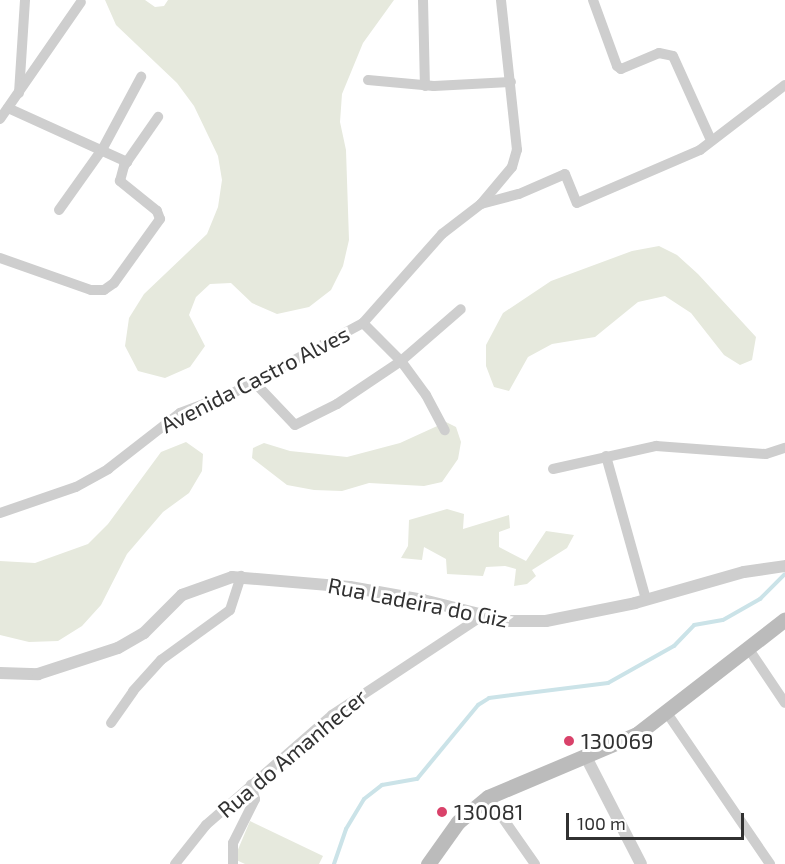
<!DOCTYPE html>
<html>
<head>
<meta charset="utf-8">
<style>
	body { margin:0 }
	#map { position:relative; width:785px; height:864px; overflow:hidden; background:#fff; font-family:"Exo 2",sans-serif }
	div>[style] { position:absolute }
	.green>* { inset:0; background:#e6e9dd }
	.stream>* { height:4px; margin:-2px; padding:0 2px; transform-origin:2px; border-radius:2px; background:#cbe3e8 }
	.minor>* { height:10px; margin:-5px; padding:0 5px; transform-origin:5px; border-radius:5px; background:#cecece }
	.tertiary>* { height:12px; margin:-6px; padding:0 6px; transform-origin:6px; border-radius:6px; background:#cecece }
	.secondary>* { height:15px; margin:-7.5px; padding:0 7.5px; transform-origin:7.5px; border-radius:7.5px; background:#bbb }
	.dots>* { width:16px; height:16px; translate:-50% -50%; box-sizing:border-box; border:3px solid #fff; border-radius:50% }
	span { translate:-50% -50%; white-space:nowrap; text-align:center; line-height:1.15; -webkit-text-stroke:6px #fff; paint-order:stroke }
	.street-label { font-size:22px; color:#313131 }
	.poi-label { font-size:22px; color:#313131 }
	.left { translate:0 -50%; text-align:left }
	.scale { position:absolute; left:566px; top:813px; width:178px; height:27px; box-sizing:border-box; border:3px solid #313131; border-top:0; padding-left:8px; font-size:18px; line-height:21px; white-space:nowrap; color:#313131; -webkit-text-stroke:4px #fff; paint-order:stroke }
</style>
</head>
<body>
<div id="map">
	<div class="green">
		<div style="clip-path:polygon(105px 0,145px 0,155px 7px,164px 6px,168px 0,394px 0,363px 43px,342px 94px,340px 122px,346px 150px,349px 240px,343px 266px,331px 290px,309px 307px,277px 314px,252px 303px,231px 283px,210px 284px,196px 297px,189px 315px,205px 346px,190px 367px,165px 378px,138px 371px,125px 346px,129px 318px,144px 294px,207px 234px,218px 207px,222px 180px,218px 156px,194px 106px,177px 83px,116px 25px)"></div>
		<div style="clip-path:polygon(659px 246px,677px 255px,698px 274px,756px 337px,752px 360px,740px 365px,724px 355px,691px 313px,665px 296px,638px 302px,595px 337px,552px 344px,528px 357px,509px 391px,494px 387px,486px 366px,486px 345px,503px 313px,551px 281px,632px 251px)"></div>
		<div style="clip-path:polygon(446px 422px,456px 427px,461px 442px,458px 459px,442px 482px,424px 486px,369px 483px,342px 491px,314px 490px,287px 485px,252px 458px,253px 448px,264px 443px,290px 451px,347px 457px,400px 443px)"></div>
		<div style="clip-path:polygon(186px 442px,203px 454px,202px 471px,189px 493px,163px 512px,127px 554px,101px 605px,82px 626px,58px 641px,29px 642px,0 635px,0 561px,35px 563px,88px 544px,108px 524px,161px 452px)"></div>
		<div style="clip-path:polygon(447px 509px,464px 514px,463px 529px,509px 515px,510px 528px,499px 532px,499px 547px,526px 561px,546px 531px,574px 535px,567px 548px,532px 570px,536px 576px,527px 584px,514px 586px,516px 569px,505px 566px,486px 567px,483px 576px,447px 574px,446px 559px,424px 547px,422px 560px,401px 558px,408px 546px,409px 520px)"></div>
		<div style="clip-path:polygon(250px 821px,323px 856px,319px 864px,245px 864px,234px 859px)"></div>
	</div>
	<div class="stream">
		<div style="left:334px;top:864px;width:37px;rotate:-71deg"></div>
		<div style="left:346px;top:829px;width:35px;rotate:-59deg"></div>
		<div style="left:364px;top:799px;width:23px;rotate:-38deg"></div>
		<div style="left:382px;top:785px;width:36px;rotate:-10deg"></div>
		<div style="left:417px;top:779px;width:96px;rotate:-50.5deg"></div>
		<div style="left:478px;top:705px;width:13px;rotate:-32deg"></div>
		<div style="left:489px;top:698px;width:120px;rotate:-7.2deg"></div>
		<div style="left:608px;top:683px;width:76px;rotate:-29.3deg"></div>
		<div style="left:674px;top:646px;width:29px;rotate:-46deg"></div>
		<div style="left:694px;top:625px;width:29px;rotate:-10deg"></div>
		<div style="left:723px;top:620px;width:43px;rotate:-29.6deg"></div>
		<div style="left:760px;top:599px;width:35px;rotate:-45deg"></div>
	</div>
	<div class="minor">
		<div style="left:423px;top:0;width:86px;rotate:88.7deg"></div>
		<div style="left:593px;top:0;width:70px;rotate:70deg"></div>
		<div style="left:617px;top:66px;width:5px;rotate:37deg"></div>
		<div style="left:621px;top:69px;width:41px;rotate:-22.8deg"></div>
		<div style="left:659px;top:53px;width:14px;rotate:12deg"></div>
		<div style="left:673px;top:56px;width:92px;rotate:65.7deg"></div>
		<div style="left:368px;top:80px;width:66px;rotate:5.2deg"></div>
		<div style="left:434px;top:86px;width:77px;rotate:-3deg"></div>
		<div style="left:19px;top:93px;width:93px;rotate:-86.3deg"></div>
		<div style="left:8px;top:108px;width:131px;rotate:24.4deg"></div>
		<div style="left:0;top:119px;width:142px;rotate:-55.3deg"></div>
		<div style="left:481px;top:204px;width:39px;rotate:-15deg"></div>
		<div style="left:519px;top:194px;width:50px;rotate:-23.5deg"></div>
		<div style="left:565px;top:174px;width:31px;rotate:68deg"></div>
		<div style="left:577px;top:203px;width:134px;rotate:-23.3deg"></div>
		<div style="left:700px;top:150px;width:107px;rotate:-37.4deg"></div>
		<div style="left:59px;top:210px;width:76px;rotate:-54.6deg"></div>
		<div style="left:103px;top:148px;width:81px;rotate:-61.8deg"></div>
		<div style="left:0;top:258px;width:96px;rotate:19.4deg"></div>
		<div style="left:91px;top:290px;width:13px"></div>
		<div style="left:104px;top:290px;width:12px;rotate:-35deg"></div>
		<div style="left:114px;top:283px;width:79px;rotate:-54.3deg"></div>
		<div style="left:160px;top:219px;width:9px;rotate:-111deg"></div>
		<div style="left:157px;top:211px;width:48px;rotate:-141deg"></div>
		<div style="left:120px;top:181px;width:16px;rotate:-75deg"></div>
		<div style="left:124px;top:166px;width:60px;rotate:-55.2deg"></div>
		<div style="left:363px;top:323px;width:54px;rotate:45deg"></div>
		<div style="left:401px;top:361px;width:42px;rotate:53.7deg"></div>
		<div style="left:426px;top:395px;width:40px;rotate:62deg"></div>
		<div style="left:254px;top:382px;width:59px;rotate:46.4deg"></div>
		<div style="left:295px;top:425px;width:47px;rotate:-26.6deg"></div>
		<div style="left:337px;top:404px;width:77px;rotate:-33.9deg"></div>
		<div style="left:401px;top:361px;width:79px;rotate:-40.9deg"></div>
		<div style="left:606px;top:456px;width:148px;rotate:74.4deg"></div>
		<div style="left:553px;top:469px;width:106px;rotate:-12.6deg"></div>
		<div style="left:656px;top:446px;width:110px;rotate:4.2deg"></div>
		<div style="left:766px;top:454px;width:20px;rotate:-18deg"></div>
		<div style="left:0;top:513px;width:80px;rotate:-18.9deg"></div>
		<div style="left:76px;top:487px;width:37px;rotate:-29deg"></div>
		<div style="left:108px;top:469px;width:91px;rotate:-37.9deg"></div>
		<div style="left:180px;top:413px;width:57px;rotate:-20.7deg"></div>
		<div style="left:233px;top:393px;width:148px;rotate:-28.3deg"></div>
		<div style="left:363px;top:323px;width:119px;rotate:-48.4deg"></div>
		<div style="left:442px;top:234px;width:49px;rotate:-37.6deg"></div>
		<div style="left:481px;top:204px;width:48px;rotate:-50deg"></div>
		<div style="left:512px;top:167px;width:18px;rotate:-74deg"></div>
		<div style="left:517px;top:150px;width:151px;rotate:-96.1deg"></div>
		<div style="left:748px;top:648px;width:66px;rotate:56.1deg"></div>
		<div style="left:667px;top:713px;width:183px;rotate:55.7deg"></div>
		<div style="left:111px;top:723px;width:39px;rotate:-55deg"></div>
		<div style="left:133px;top:691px;width:42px;rotate:-47.9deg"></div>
		<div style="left:161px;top:660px;width:85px;rotate:-35.9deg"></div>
		<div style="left:230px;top:610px;width:36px;rotate:-72deg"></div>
		<div style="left:488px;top:797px;width:82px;rotate:55deg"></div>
		<div style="left:175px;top:864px;width:50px;rotate:-51.5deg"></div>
		<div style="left:206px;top:825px;width:167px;rotate:-41.1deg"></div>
		<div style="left:332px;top:715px;width:180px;rotate:-33.4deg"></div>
		<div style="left:233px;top:864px;width:21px;rotate:-90deg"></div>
		<div style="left:233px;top:843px;width:49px;rotate:-63.4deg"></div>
		<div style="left:255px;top:799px;width:15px;rotate:-106deg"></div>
	</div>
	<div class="tertiary">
		<div style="left:0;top:673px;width:38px;rotate:2deg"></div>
		<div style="left:38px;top:674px;width:84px;rotate:-18deg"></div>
		<div style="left:118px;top:648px;width:30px;rotate:-30deg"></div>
		<div style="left:144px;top:633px;width:54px;rotate:-45deg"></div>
		<div style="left:182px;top:595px;width:53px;rotate:-19.8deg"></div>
		<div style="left:232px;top:577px;width:118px;rotate:4.8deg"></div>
		<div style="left:350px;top:587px;width:74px;rotate:10.1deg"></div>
		<div style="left:423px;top:600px;width:87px;rotate:14deg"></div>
		<div style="left:507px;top:621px;width:39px"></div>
		<div style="left:546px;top:621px;width:91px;rotate:-11.4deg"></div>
		<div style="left:635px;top:603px;width:113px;rotate:-15.9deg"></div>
		<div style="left:744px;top:572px;width:41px;rotate:-8.3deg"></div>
		<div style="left:586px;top:757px;width:120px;rotate:62.8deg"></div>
	</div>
	<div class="secondary">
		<div style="left:428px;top:864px;width:52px;rotate:-54.5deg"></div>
		<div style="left:458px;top:822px;width:39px;rotate:-40deg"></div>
		<div style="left:488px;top:797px;width:162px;rotate:-22.9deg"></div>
		<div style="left:637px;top:734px;width:187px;rotate:-37.8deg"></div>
	</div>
	<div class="dots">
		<div style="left:569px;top:741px;background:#d9426a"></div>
		<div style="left:442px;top:812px;background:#d9426a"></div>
	</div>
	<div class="street-label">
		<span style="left:255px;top:379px;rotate:-27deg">Avenida Castro Alves</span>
		<span style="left:418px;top:602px;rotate:11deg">Rua Ladeira do Giz</span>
		<span style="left:292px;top:753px;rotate:-40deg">Rua do Amanhecer</span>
	</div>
	<div class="poi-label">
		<span class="left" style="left:581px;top:741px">130069</span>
		<span class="left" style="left:454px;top:812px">130081</span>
	</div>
	<div class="scale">100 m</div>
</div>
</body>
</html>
